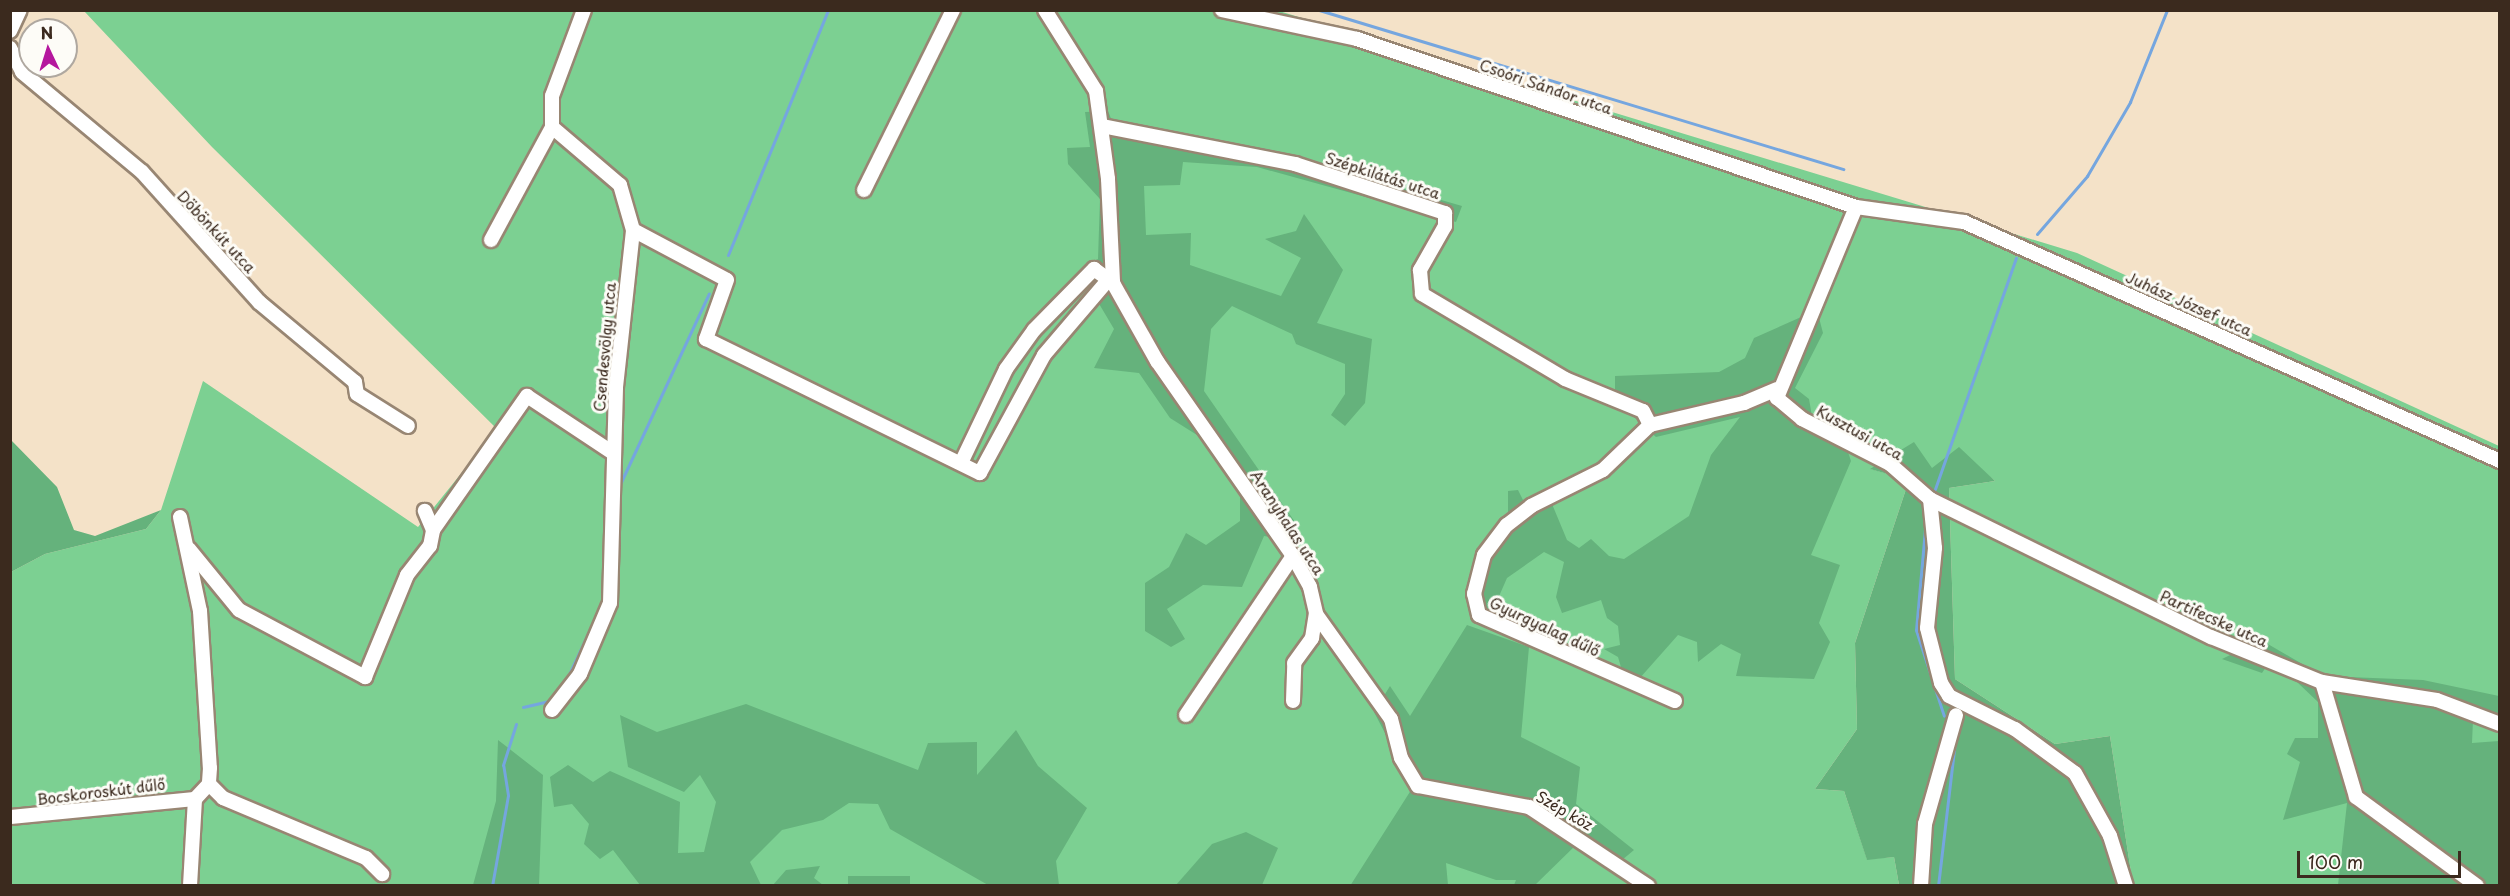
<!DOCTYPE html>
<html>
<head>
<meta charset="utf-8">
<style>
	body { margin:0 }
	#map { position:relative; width:2510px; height:896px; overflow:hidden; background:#f4e2c8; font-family:"Playpen Sans",sans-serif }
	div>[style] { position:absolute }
	.green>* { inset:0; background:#7cd092 }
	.forest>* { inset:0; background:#65b27c; transform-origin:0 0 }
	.stream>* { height:3px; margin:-1.5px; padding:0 1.5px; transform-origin:1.5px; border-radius:1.5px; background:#75a6df }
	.roads { filter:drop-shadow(2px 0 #988673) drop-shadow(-2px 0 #988673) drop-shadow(0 2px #988673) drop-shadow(0 -2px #988673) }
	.minor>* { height:14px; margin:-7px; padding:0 7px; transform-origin:7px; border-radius:7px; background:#fff }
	span { translate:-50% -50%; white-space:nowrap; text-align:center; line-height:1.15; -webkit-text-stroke:6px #fdfcf7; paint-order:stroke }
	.street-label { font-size:15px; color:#3b2a1e }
	.frame { position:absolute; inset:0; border:12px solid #3b2a1e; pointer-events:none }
	.north { position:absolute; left:18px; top:18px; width:60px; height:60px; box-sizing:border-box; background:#fdfcf7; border:2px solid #afa8a0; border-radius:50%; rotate:356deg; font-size:16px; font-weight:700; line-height:24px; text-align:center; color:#3b2a1e }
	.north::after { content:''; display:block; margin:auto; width:21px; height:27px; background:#b5179e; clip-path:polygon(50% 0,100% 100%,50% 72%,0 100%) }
	.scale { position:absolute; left:2297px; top:851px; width:164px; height:27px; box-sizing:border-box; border:3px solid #3b2a1e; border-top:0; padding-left:8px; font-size:18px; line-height:21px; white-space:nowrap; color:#3b2a1e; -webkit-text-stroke:4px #fdfcf7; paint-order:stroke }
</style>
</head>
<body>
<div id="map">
	<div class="green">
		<div style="clip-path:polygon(84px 11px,1279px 11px,2077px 253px,2499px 446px,2499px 885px,2133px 885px,2110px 736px,2055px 744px,1955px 679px,1949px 488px,1995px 481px,1966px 457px,1932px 469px,1871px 469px,1905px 479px,1906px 489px,1855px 643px,1857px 729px,1815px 789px,1844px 791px,1867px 859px,1894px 857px,1899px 885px,11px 886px,11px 572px,45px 554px,146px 529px,161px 510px,203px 381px,418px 527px,497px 429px,212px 147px)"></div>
	</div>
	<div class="forest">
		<div style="clip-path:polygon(1108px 111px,1112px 121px,1289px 156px,1462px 206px,1456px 222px,1257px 167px,1183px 162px,1180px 185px,1144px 186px,1146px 235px,1191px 233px,1190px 265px,1281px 296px,1301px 258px,1265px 239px,1296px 231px,1304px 214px,1343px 270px,1317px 323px,1372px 339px,1365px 403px,1345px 426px,1331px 415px,1345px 394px,1345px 364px,1296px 344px,1292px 334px,1232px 306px,1211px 329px,1204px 391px,1295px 522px,1295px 541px,1264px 536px,1242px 587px,1203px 585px,1167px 609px,1185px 639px,1171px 647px,1145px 631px,1145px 583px,1169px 567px,1186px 533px,1206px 545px,1240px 521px,1240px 488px,1205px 440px,1170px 418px,1139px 373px,1094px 368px,1114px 329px,1098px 302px,1090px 263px,1098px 259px,1100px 199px,1068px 164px,1067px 148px,1090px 147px,1085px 112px)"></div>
		<div style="clip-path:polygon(1817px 310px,1823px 333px,1795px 388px,1809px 399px,1814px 428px,1846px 446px,1851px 461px,1811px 555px,1840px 565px,1819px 623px,1830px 642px,1814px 679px,1736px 676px,1741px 654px,1721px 644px,1698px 662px,1697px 642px,1678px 635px,1639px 679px,1623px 674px,1618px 657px,1604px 649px,1620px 645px,1618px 626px,1607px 618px,1601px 600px,1562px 613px,1556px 597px,1564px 562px,1544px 552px,1507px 578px,1493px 610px,1478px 623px,1472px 576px,1508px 513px,1508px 491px,1518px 490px,1529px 512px,1552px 504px,1567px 540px,1579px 548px,1591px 539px,1609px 556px,1624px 559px,1689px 516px,1711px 455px,1740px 417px,1656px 437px,1615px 400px,1615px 376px,1719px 372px,1745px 358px,1754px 338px)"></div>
		<div style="clip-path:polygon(11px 440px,57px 487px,74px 530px,95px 536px,161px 510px,146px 529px,45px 554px,11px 572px)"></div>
		<div style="clip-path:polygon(1914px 442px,1932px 468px,1959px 447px,1995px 481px,1949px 488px,1955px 679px,2055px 744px,2110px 736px,2133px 885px,1899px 885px,1894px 857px,1867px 860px,1844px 791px,1815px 789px,1857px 729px,1855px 643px,1906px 489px,1905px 479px,1870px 469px)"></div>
		<div style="clip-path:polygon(1467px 625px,1529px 647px,1521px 737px,1580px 767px,1576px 804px,1634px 850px,1616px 865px,1578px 843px,1535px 885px,1514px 885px,1516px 880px,1496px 880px,1446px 863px,1448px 885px,1350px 886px,1413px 787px,1374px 712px,1390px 686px,1410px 716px)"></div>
		<div style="clip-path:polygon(2261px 640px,2323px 676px,2423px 680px,2499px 696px,2499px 717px,2473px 720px,2472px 743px,2499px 741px,2499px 885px,2338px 885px,2347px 803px,2283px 820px,2300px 762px,2287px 754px,2295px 738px,2318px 738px,2318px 702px,2297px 682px,2266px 667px,2262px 673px,2222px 659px)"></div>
		<div style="clip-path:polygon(746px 704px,918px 770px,928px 743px,977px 742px,977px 775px,1016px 730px,1038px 766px,1087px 808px,1056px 861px,1059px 885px,988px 885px,890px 829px,878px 804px,849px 803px,823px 820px,782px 830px,750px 862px,761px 885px,640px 885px,613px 850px,600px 859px,584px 844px,589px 824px,572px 804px,554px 807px,550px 777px,568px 765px,593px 782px,610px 771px,680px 802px,678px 853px,704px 852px,716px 802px,700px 775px,684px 792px,628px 767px,620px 715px,657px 732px)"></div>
		<div style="clip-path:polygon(498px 740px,543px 775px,539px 885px,473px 885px,496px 801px)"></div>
		<div style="clip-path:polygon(1246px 832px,1278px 848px,1262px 885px,1176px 885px,1212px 844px)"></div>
		<div style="clip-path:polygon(820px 866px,814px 878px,823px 885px,773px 885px,786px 870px)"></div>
		<div style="left:848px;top:876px;width:62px;height:9px"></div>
	</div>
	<div class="stream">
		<div style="left:1319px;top:10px;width:548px;rotate:16.88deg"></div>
		<div style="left:2037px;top:234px;width:77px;rotate:-49.2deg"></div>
		<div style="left:2087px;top:176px;width:86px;rotate:-59.8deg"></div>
		<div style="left:2130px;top:102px;width:99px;rotate:-68.1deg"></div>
		<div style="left:728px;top:255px;width:265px;rotate:-67.8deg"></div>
		<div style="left:621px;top:482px;width:208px;rotate:-65deg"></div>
		<div style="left:1935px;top:489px;width:245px;rotate:-70.7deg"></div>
		<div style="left:1926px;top:518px;width:112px;rotate:95.1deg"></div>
		<div style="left:1916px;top:630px;width:90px;rotate:72deg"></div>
		<div style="left:565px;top:683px;width:90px;rotate:-65.1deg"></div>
		<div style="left:603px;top:601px;width:47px;rotate:-87.6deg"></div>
		<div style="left:523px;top:707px;width:31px;rotate:-13deg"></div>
		<div style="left:492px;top:886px;width:92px;rotate:-80deg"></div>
		<div style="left:508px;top:795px;width:30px;rotate:-99deg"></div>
		<div style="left:503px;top:765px;width:43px;rotate:-72.4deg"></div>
		<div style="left:1938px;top:886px;width:146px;rotate:-83.3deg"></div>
	</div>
	<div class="roads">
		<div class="minor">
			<div style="left:1045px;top:10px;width:96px;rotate:57.8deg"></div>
			<div style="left:1096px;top:91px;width:89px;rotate:82.2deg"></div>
			<div style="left:1108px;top:179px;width:104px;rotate:87.2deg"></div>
			<div style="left:1113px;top:283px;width:90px;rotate:60.6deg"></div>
			<div style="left:1157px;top:361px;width:238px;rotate:55.1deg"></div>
			<div style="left:1293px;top:556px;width:35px;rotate:61deg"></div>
			<div style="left:1310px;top:587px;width:28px;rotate:77deg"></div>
			<div style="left:1316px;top:614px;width:129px;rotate:54.5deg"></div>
			<div style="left:1391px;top:719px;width:40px;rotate:75.6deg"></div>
			<div style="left:1401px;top:758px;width:33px;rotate:59deg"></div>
			<div style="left:1418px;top:786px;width:113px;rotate:10.7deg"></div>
			<div style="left:1529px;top:807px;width:143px;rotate:33.6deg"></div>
			<div style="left:1222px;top:10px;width:138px;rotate:12.1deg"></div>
			<div style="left:1357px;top:39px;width:527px;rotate:18.61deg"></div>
			<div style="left:1856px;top:207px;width:109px;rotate:7.9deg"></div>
			<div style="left:1964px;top:222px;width:587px;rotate:24.03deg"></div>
			<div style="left:10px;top:31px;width:23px;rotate:-65deg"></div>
			<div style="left:10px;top:48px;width:27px;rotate:63deg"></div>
			<div style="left:22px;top:72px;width:156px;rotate:39.8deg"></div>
			<div style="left:142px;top:172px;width:175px;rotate:48deg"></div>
			<div style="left:259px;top:302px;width:125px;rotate:39.8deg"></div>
			<div style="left:355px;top:382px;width:12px;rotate:81deg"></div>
			<div style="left:357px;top:394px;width:60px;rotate:32.1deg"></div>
			<div style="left:1102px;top:126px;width:197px;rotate:11.1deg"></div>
			<div style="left:1295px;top:164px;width:158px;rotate:18.1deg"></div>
			<div style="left:1445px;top:213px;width:13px;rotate:90deg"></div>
			<div style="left:1445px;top:226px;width:51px;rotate:119.6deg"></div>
			<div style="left:1420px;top:270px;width:24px;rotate:85deg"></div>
			<div style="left:1422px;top:294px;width:166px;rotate:30.7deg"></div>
			<div style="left:1565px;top:379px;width:84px;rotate:22.3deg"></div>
			<div style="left:1643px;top:411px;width:16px;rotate:63deg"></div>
			<div style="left:864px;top:190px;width:201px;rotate:-63.7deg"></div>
			<div style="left:1856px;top:207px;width:207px;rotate:112.5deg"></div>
			<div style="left:1777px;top:398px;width:33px;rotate:40deg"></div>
			<div style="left:1802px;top:419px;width:99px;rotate:27.1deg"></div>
			<div style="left:1890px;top:464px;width:53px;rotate:41.2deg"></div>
			<div style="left:1930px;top:499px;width:49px;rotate:84.2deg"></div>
			<div style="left:1935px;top:548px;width:80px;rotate:95.7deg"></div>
			<div style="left:1927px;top:628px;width:57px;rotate:75.7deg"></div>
			<div style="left:1941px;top:683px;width:15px;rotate:58deg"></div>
			<div style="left:1949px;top:696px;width:74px;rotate:26.6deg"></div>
			<div style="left:2015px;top:729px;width:74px;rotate:36.3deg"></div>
			<div style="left:2075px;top:773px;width:72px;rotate:60.9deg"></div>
			<div style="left:2110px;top:836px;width:52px;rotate:72.3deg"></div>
			<div style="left:633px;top:230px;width:106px;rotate:28deg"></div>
			<div style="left:727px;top:280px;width:63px;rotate:109.6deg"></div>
			<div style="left:706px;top:339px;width:305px;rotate:26.1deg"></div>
			<div style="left:980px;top:473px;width:134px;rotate:-61.5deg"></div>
			<div style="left:1044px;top:355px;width:100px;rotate:-49.5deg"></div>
			<div style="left:491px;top:240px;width:128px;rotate:-61.6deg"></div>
			<div style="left:961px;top:463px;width:104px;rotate:-64.4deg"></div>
			<div style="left:1006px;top:369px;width:48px;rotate:-54.3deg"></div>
			<div style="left:1034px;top:330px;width:86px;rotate:-45.5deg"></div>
			<div style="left:1094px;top:269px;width:24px;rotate:36deg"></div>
			<div style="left:1930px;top:499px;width:313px;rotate:26.2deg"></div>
			<div style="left:2211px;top:637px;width:120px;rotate:22.1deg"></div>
			<div style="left:2322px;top:682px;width:116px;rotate:8.9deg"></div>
			<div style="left:2437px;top:700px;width:67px;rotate:20.9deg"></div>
			<div style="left:180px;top:517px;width:96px;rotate:78deg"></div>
			<div style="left:200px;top:611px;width:157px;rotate:86.4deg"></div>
			<div style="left:210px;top:768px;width:16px;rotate:94deg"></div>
			<div style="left:209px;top:784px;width:21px;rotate:133deg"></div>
			<div style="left:195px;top:799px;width:87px;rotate:93.3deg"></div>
			<div style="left:433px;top:530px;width:164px;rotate:-55deg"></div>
			<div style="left:527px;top:396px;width:103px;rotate:33.5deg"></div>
			<div style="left:189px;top:549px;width:79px;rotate:50.7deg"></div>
			<div style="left:239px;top:610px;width:143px;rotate:28deg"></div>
			<div style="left:365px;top:677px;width:110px;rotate:-67.6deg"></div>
			<div style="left:407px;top:575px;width:37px;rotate:-52deg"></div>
			<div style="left:430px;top:546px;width:16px;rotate:-79deg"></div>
			<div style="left:433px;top:530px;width:21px;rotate:-113deg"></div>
			<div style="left:2322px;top:682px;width:120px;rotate:73.5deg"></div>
			<div style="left:2356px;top:797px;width:150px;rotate:36.3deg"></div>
			<div style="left:1293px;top:701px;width:38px;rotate:-88deg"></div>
			<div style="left:1294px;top:663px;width:31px;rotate:-54deg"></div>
			<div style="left:1312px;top:638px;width:24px;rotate:-81deg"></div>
			<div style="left:1675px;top:701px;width:214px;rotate:-156.3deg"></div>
			<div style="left:1479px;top:615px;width:22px;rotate:-103deg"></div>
			<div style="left:1474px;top:594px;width:40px;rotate:-75.6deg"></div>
			<div style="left:1484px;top:555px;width:38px;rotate:-53deg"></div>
			<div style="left:1507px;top:525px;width:31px;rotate:-38deg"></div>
			<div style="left:1531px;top:506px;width:80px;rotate:-26.6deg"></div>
			<div style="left:1603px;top:470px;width:65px;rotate:-43.8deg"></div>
			<div style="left:1650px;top:425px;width:97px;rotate:-13.2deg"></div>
			<div style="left:1744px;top:403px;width:36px;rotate:-23deg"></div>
			<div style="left:552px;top:710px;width:46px;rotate:-52.1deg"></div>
			<div style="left:580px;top:674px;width:77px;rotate:-67.1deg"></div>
			<div style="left:610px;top:603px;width:216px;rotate:-88.4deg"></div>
			<div style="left:616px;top:387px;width:158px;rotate:-83.8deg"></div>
			<div style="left:633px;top:230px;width:47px;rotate:-106.1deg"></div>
			<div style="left:620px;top:185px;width:89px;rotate:-139.5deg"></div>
			<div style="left:552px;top:127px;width:31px;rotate:-90deg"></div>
			<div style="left:552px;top:96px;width:92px;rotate:-69.6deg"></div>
			<div style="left:1186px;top:715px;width:192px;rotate:-56.1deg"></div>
			<div style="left:209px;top:784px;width:20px;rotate:45deg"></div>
			<div style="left:223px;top:798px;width:155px;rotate:22.8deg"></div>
			<div style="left:366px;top:858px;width:23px;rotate:45deg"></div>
			<div style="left:10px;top:817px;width:186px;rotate:-5.6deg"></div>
			<div style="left:1921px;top:886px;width:62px;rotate:-86.3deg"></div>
			<div style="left:1925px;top:824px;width:113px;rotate:-74.1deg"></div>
		</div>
	</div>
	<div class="street-label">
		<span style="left:1546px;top:86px;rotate:19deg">Csoóri Sándor utca</span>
		<span style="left:1383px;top:175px;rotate:18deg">Szépkilátás utca</span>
		<span style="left:217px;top:231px;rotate:47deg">Döbönkút utca</span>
		<span style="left:2189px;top:303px;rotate:24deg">Juhász József utca</span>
		<span style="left:604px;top:347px;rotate:-85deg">Csendesvölgy utca</span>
		<span style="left:1860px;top:432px;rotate:29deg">Kusztusi utca</span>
		<span style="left:1288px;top:522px;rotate:57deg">Aranyhalas utca</span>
		<span style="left:2214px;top:618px;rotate:24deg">Partifecske utca</span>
		<span style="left:1545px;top:626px;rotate:25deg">Gyurgyalag dűlő</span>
		<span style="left:101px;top:791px;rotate:-7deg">Bocskoroskút dűlő</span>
		<span style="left:1565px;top:810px;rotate:30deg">Szép köz</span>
	</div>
	<div class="frame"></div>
	<div class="north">N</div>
	<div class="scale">100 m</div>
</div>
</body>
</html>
